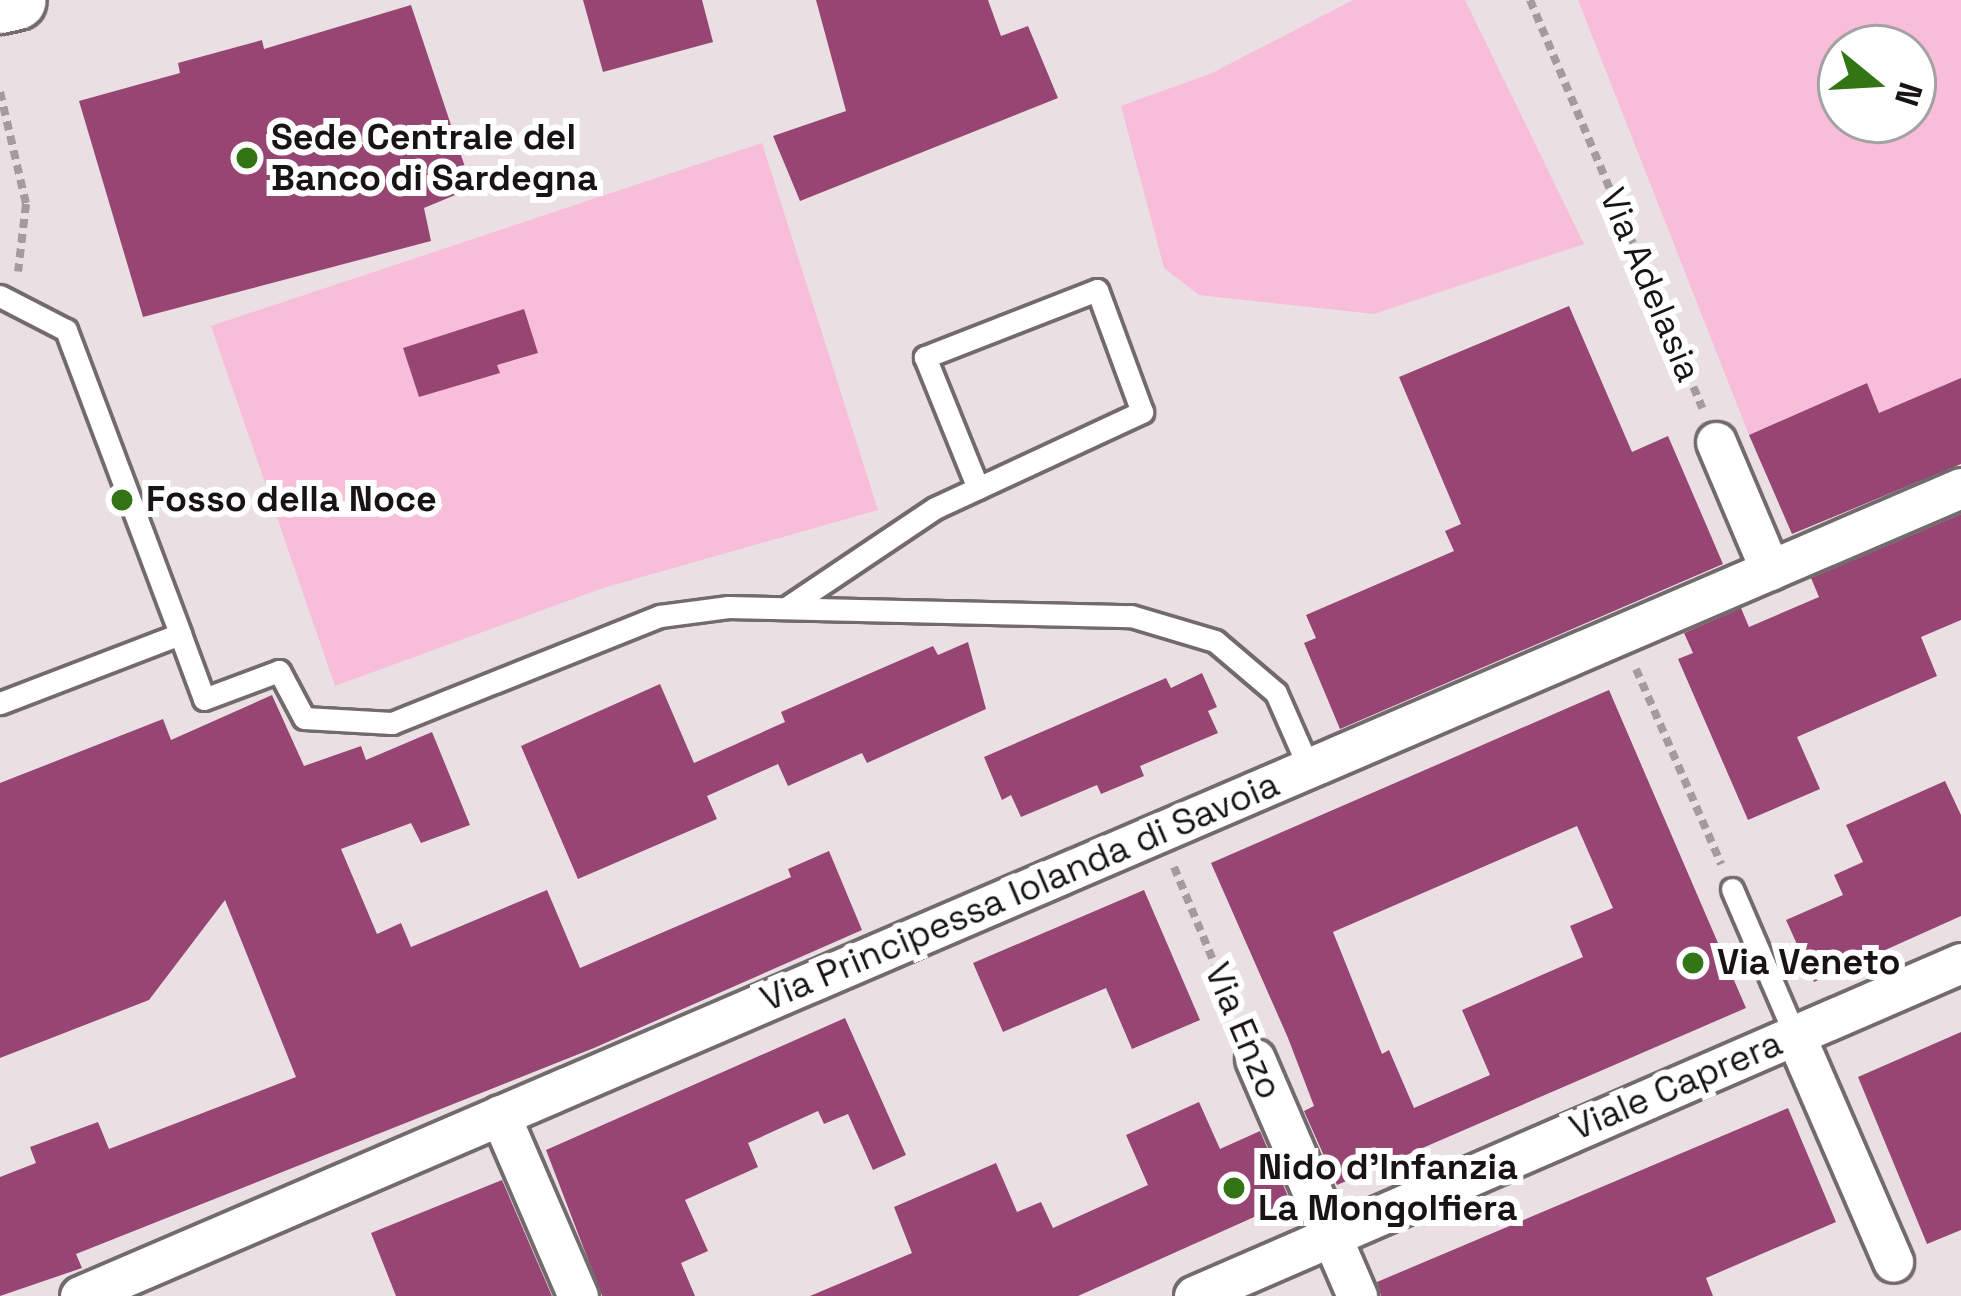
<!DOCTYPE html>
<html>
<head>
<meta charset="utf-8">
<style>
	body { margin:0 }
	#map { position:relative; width:1961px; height:1296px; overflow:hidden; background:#eae0e4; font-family:"Space Grotesk",sans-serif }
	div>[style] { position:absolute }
	.green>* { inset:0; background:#f7bdd9 }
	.building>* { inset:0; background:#974673 }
	.path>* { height:8px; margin-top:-4px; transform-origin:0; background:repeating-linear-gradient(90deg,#a39b9f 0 9px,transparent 0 15px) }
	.roads { filter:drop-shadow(3px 0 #736a6e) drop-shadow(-3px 0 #736a6e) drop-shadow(0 3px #736a6e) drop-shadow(0 -3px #736a6e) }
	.service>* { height:21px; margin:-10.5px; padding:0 10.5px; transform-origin:10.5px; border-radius:10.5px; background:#fff }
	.minor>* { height:39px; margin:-19.5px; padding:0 19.5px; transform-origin:19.5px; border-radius:19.5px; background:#fff }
	.secondary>* { height:57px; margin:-28.5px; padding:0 28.5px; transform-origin:28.5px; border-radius:28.5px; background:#fff }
	.dots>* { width:33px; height:33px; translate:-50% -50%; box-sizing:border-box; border:6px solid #fff; border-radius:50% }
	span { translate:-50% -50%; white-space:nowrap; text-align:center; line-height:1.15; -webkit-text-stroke:12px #fff; paint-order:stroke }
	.poi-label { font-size:36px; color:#181416; font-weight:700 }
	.left { translate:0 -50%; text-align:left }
	.street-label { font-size:36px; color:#181416 }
	.north { position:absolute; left:1817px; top:24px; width:120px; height:120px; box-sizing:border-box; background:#fff; border:3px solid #a3a1a2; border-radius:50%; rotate:108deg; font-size:33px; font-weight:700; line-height:48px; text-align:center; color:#181416 }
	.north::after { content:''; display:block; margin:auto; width:42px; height:54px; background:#337514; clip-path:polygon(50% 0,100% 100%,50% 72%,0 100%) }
</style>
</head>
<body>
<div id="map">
	<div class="green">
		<div style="clip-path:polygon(1353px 0,1465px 0,1584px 244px,1374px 314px,1199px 295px,1164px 268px,1121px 106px,1212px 73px)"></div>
		<div style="clip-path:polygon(evenodd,1578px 0,1961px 0,1961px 378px,1879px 413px,1866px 383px,1749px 435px,1578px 0,1841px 48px,1913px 48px,1913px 120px,1841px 120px,1841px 48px)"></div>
		<div style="clip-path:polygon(762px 143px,878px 510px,603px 588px,335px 686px,211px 326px)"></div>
	</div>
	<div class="building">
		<div style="clip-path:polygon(583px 0,702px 0,713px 42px,603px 72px)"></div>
		<div style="clip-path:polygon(816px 0,988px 0,1001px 36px,1028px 26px,1058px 98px,800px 201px,773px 136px,846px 111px)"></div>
		<div style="clip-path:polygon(411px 5px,472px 188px,424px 208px,431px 241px,143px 317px,79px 101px,180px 73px,178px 63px,262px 40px,264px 49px)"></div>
		<div style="clip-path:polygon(1569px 306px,1632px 452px,1668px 436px,1723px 564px,1340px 729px,1304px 643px,1316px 638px,1306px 615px,1454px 551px,1445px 531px,1461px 524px,1399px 377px)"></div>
		<div style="clip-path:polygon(524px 309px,538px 353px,497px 365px,500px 373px,419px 397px,403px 348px)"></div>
		<div style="clip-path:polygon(1961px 378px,1961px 464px,1792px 534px,1749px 435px,1867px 383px,1879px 413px)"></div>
		<div style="clip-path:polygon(1961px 514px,1961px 620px,1921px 637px,1937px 676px,1797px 737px,1820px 789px,1748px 820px,1678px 659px,1693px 653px,1684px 633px,1741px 608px,1749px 627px,1819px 597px,1811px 578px)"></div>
		<div style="clip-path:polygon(968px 642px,986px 709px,867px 763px,862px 753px,788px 786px,778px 764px,707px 796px,717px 819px,578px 879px,521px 746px,660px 684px,694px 763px,785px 722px,781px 712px,933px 646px,938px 655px)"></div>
		<div style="clip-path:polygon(1202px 673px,1217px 707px,1208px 711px,1218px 733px,1140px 766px,1144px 776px,1101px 794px,1097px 785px,1021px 817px,1011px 795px,1002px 800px,984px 757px,1166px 678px,1171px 688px)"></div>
		<div style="clip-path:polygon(evenodd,1609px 690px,1746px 1008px,1337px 1185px,1304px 1111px,1314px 1106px,1288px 1038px,1211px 863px,1609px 690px,1577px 826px,1613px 908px,1570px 926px,1583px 957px,1462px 1010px,1490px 1075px,1414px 1108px,1389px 1050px,1382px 1054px,1333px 932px,1577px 826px)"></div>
		<div style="clip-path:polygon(272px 695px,304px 766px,361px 746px,366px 760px,432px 732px,470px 825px,421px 843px,411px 823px,341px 849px,377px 934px,401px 923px,411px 947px,547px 890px,580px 968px,791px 877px,788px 869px,829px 851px,862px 930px,594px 1048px,76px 1254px,82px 1268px,0 1296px,0 1177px,36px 1163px,30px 1147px,98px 1122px,109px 1149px,296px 1077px,225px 900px,149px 1000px,0 1058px,0 783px,163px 719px,171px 740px)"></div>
		<div style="clip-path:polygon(1945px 781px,1961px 815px,1961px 916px,1814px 982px,1786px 920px,1843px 895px,1834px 875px,1863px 862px,1846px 825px)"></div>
		<div style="clip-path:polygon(1144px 890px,1200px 1020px,1132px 1049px,1106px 988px,1003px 1032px,973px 963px)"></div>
		<div style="clip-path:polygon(845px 1018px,906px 1155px,873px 1170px,848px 1114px,824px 1124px,818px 1111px,748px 1143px,758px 1167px,685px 1200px,708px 1251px,681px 1263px,695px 1296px,602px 1296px,546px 1150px)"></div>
		<div style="clip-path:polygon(1961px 1032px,1961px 1230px,1927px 1244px,1858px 1077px)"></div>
		<div style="clip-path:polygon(1199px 1102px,1220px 1149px,1260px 1131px,1290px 1201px,1078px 1296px,810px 1296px,912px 1253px,894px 1207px,996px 1163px,1017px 1212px,1041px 1202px,1053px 1228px,1148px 1185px,1126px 1135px)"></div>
		<div style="clip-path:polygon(1788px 1108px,1836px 1222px,1706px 1278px,1713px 1296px,1381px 1296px,1377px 1282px)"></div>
		<div style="clip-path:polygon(502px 1180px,552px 1296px,396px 1296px,371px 1233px)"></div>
	</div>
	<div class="path">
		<div style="left:1530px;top:0;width:443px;rotate:67.1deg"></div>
		<div style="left:0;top:92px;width:115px;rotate:76.9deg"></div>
		<div style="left:26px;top:204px;width:68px;rotate:96.7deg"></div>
		<div style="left:1636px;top:669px;width:213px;rotate:66.4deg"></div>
		<div style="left:1174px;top:867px;width:171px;rotate:67.3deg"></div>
	</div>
	<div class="roads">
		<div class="service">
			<div style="left:0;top:296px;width:74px;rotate:27.3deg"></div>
			<div style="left:66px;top:330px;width:325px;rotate:69.4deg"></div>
			<div style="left:180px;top:634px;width:193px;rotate:159deg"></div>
			<div style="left:786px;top:608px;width:179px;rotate:-33.9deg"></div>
			<div style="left:935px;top:508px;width:47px;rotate:-24.9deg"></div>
			<div style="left:978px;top:488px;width:181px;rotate:-24.9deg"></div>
			<div style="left:1142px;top:412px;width:130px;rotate:-110.2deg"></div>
			<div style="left:1097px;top:290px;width:185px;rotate:158.7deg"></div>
			<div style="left:925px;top:357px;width:141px;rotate:68deg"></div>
			<div style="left:180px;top:634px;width:69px;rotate:69.7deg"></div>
			<div style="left:204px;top:699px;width:80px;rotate:-20.5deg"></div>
			<div style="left:279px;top:671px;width:53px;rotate:62deg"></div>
			<div style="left:304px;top:718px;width:88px;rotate:3.3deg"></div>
			<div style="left:392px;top:723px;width:289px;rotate:-21.8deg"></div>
			<div style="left:660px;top:616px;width:69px;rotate:-7.5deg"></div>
			<div style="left:728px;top:607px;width:403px;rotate:1.3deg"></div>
			<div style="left:1131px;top:616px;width:88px;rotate:16.6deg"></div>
			<div style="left:1215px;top:641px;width:80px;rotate:40.4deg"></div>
			<div style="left:1276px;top:693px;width:82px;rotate:66.3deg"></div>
			<div style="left:1732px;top:889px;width:159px;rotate:66.7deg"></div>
		</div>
		<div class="minor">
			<div style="left:1716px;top:442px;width:139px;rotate:67.1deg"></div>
			<div style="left:1795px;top:1035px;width:247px;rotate:66.6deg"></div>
			<div style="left:1255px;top:1059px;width:258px;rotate:66.7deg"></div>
			<div style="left:500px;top:1115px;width:197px;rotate:66.7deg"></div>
			<div style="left:80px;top:1296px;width:2047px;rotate:-23.25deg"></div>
			<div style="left:1194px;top:1296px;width:836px;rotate:-23.47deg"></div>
		</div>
		<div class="secondary">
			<div style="left:0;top:4px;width:17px;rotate:-13deg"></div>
		</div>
	</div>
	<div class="dots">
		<div style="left:247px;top:158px;background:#337514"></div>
		<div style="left:122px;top:500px;background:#337514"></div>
		<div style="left:1693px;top:963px;background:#337514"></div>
		<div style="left:1234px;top:1188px;background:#337514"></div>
	</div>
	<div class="poi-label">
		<span class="left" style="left:271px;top:158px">Sede Centrale del<br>Banco di Sardegna</span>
		<span class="left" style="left:146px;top:500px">Fosso della Noce</span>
		<span class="left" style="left:1717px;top:963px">Via Veneto</span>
		<span class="left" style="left:1258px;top:1188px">Nido d'Infanzia<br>La Mongolfiera</span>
	</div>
	<div class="street-label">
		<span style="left:1650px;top:285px;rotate:67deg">Via Adelasia</span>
		<span style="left:1020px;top:892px;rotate:-23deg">Via Principessa Iolanda di Savoia</span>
		<span style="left:1243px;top:1031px;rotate:67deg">Via Enzo</span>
		<span style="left:1676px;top:1086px;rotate:-23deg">Viale Caprera</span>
	</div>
	<div class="north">N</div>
</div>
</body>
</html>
